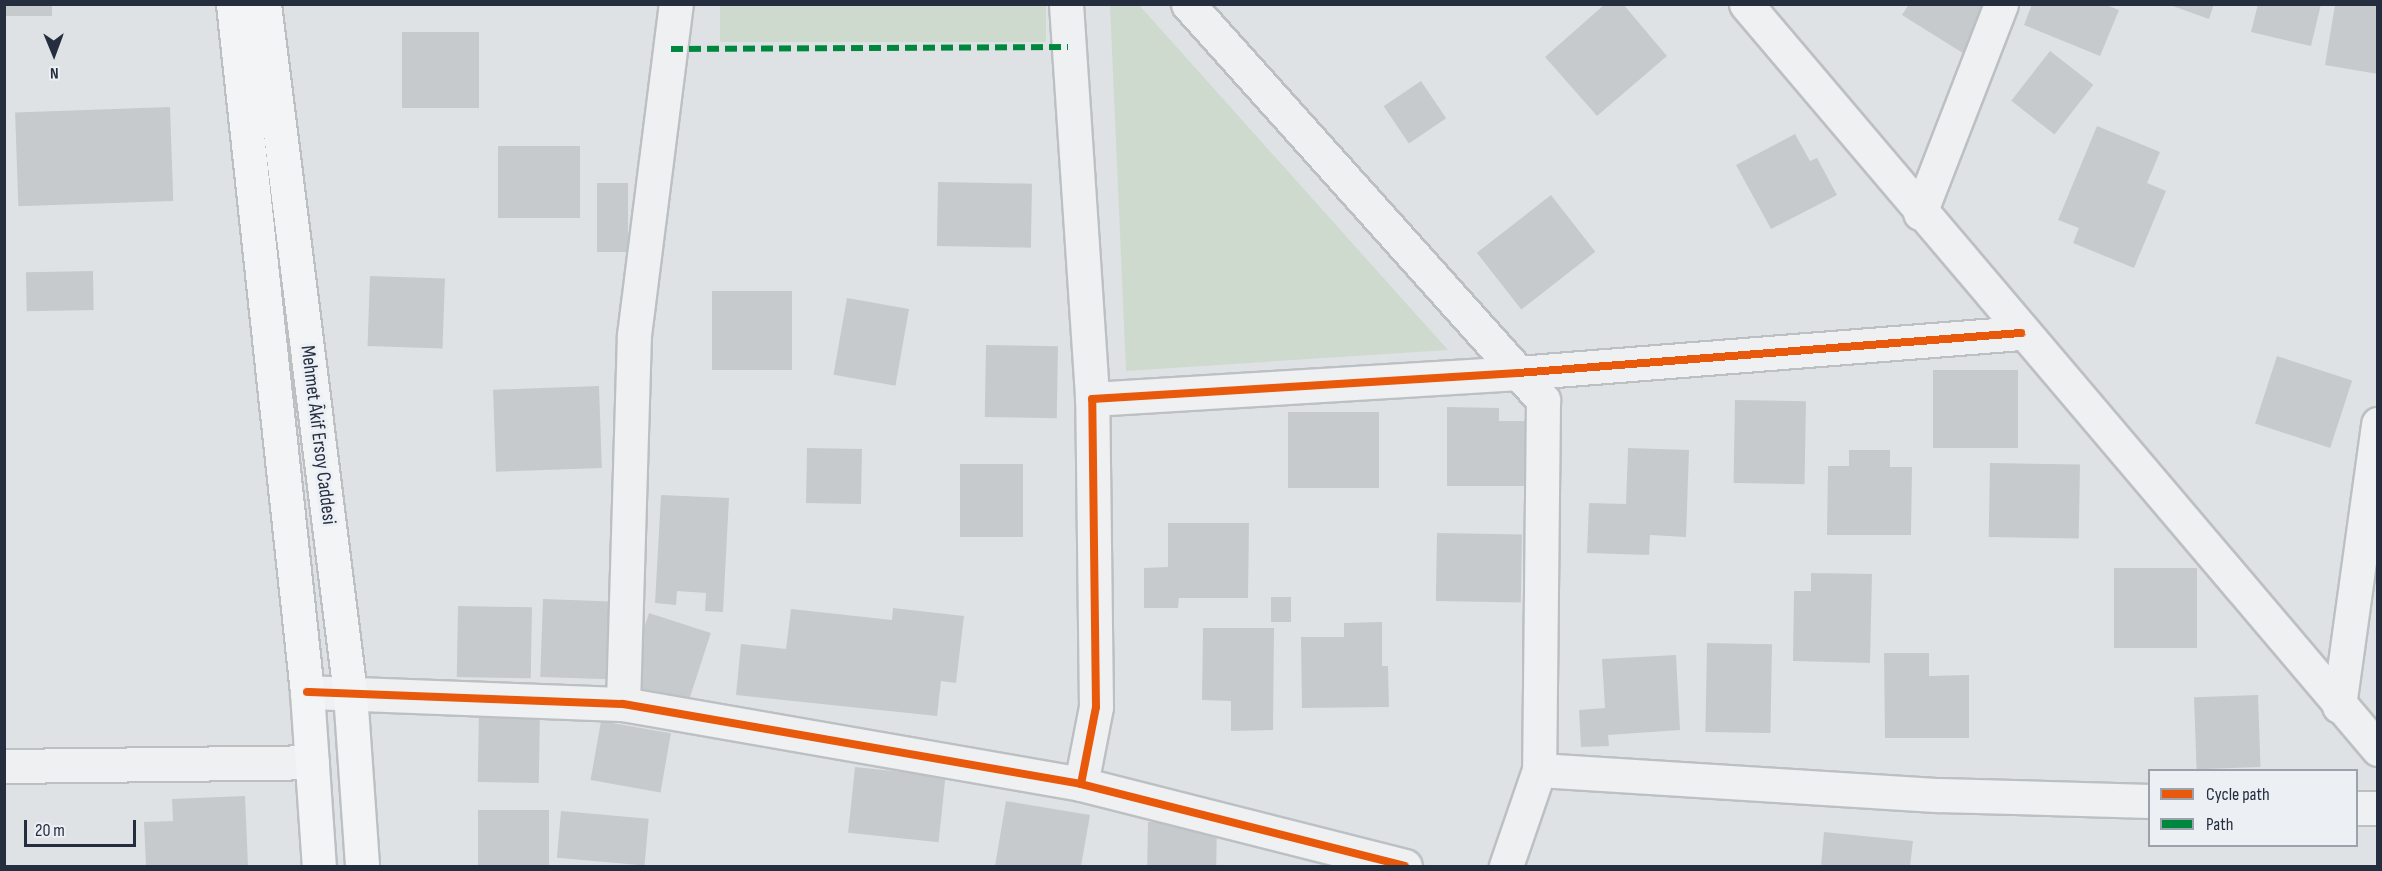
<!DOCTYPE html>
<html>
<head>
<meta charset="utf-8">
<style>
	body { margin:0 }
	#map { position:relative; width:2382px; height:871px; overflow:hidden; background:#dfe2e5; font-family:"Sofia Sans Condensed",sans-serif }
	div>[style] { position:absolute }
	.green>* { inset:0; background:#cfdacf; transform-origin:0 0 }
	.building>* { inset:0; background:#c7cacd; transform-origin:0 0 }
	.roads { filter:drop-shadow(2px 0 #bdc0c3) drop-shadow(-2px 0 #bdc0c3) drop-shadow(0 2px #bdc0c3) drop-shadow(0 -2px #bdc0c3) }
	.minor>* { height:33px; margin:-16.5px; padding:0 16.5px; transform-origin:16.5px; border-radius:16.5px; background:#eef0f2 }
	.major>* { height:33px; margin:-16.5px; padding:0 16.5px; transform-origin:16.5px; border-radius:16.5px; background:#f3f4f5 }
	.quiet>* { height:6px; margin-top:-3px; transform-origin:0; background:repeating-linear-gradient(90deg,#00873e 0 12px,transparent 0 18px) }
	.cycleway>* { height:8px; margin:-4px; padding:0 4px; transform-origin:4px; border-radius:4px; background:#e8590c }
	span { translate:-50% -50%; white-space:nowrap; text-align:center; line-height:1.15; -webkit-text-stroke:6px #ecf0f5; paint-order:stroke }
	.street-label { font-size:20px; color:#252e3f }
	.frame { position:absolute; inset:0; border:6px solid #252e3f; pointer-events:none }
	.legend { position:absolute; left:2148px; top:769px; width:210px; height:78px; box-sizing:border-box; background:#ecf0f5; border:2px solid #9ca2ac; margin:0; padding:8px 10px; list-style:none; font-size:18px; color:#252e3f }
	.legend li { display:flex; align-items:center; gap:12px; height:30px }
	.legend b { width:30px; border:2px solid #9ca2ac }
	.north { position:absolute; left:24px; top:24px; width:60px; height:60px; -webkit-text-stroke:4px #ecf0f5; paint-order:stroke; rotate:179deg; font-size:16px; font-weight:700; line-height:24px; text-align:center; color:#252e3f }
	.north::after { content:''; display:block; margin:auto; width:21px; height:27px; background:#252e3f; clip-path:polygon(50% 0,100% 100%,50% 72%,0 100%) }
	.scale { position:absolute; left:24px; top:820px; width:112px; height:27px; box-sizing:border-box; border:3px solid #252e3f; border-top:0; padding-left:8px; font-size:18px; line-height:21px; white-space:nowrap; color:#252e3f; -webkit-text-stroke:4px #ecf0f5; paint-order:stroke }
</style>
</head>
<body>
<div id="map">
	<div class="green">
		<div style="left:720px;top:5px;width:326px;height:37px"></div>
		<div style="clip-path:polygon(1110px 5px,1139px 5px,1448px 350px,1126px 371px)"></div>
	</div>
	<div class="building">
		<div style="left:4px;top:4px;width:48px;height:12px"></div>
		<div style="clip-path:polygon(1605px 4px,1623px 4px,1667px 56px,1597px 116px,1545px 57px)"></div>
		<div style="clip-path:polygon(1909px 4px,1989px 4px,1966px 55px,1902px 15px)"></div>
		<div style="clip-path:polygon(2032px 4px,2104px 4px,2119px 10px,2100px 56px,2024px 25px)"></div>
		<div style="clip-path:polygon(2167px 4px,2214px 4px,2209px 19px)"></div>
		<div style="clip-path:polygon(2258px 4px,2321px 4px,2311px 46px,2251px 32px)"></div>
		<div style="clip-path:polygon(2335px 5px,2378px 5px,2378px 74px,2325px 65px)"></div>
		<div style="left:402px;top:32px;width:77px;height:76px"></div>
		<div style="left:2050px;top:51px;width:55px;height:63px;rotate:38deg"></div>
		<div style="left:1421px;top:81px;width:45px;height:45px;rotate:56deg"></div>
		<div style="left:170px;top:107px;width:94px;height:155px;rotate:88deg"></div>
		<div style="clip-path:polygon(2097px 126px,2160px 152px,2147px 183px,2166px 191px,2134px 268px,2073px 243px,2079px 228px,2058px 220px)"></div>
		<div style="clip-path:polygon(1795px 134px,1810px 161px,1817px 158px,1837px 195px,1771px 229px,1736px 165px)"></div>
		<div style="left:498px;top:146px;width:82px;height:72px"></div>
		<div style="left:938px;top:182px;width:94px;height:64px;rotate:1deg"></div>
		<div style="left:597px;top:183px;width:31px;height:69px"></div>
		<div style="left:1551px;top:195px;width:72px;height:94px;rotate:52deg"></div>
		<div style="left:93px;top:271px;width:39px;height:67px;rotate:89deg"></div>
		<div style="left:370px;top:276px;width:75px;height:70px;rotate:2deg"></div>
		<div style="left:712px;top:291px;width:80px;height:79px"></div>
		<div style="left:847px;top:298px;width:63px;height:78px;rotate:10deg"></div>
		<div style="left:986px;top:345px;width:72px;height:72px;rotate:1deg"></div>
		<div style="left:2277px;top:356px;width:79px;height:71px;rotate:18deg"></div>
		<div style="left:1933px;top:370px;width:85px;height:78px"></div>
		<div style="left:599px;top:386px;width:82px;height:106px;rotate:88deg"></div>
		<div style="left:1735px;top:400px;width:71px;height:83px;rotate:1deg"></div>
		<div style="clip-path:polygon(1447px 407px,1499px 408px,1499px 421px,1528px 421px,1528px 486px,1447px 486px)"></div>
		<div style="left:1288px;top:412px;width:91px;height:76px"></div>
		<div style="left:807px;top:448px;width:55px;height:55px;rotate:1deg"></div>
		<div style="clip-path:polygon(1628px 448px,1689px 450px,1686px 537px,1650px 535px,1649px 555px,1587px 553px,1589px 503px,1626px 504px)"></div>
		<div style="clip-path:polygon(1849px 450px,1890px 450px,1890px 467px,1912px 467px,1911px 535px,1827px 535px,1828px 466px,1849px 466px)"></div>
		<div style="left:1990px;top:463px;width:90px;height:74px;rotate:1deg"></div>
		<div style="left:960px;top:464px;width:63px;height:73px"></div>
		<div style="clip-path:polygon(661px 495px,729px 498px,723px 612px,705px 611px,706px 593px,677px 591px,676px 605px,655px 603px)"></div>
		<div style="clip-path:polygon(1168px 523px,1249px 523px,1248px 598px,1179px 598px,1178px 608px,1144px 608px,1144px 568px,1168px 567px)"></div>
		<div style="left:1437px;top:533px;width:85px;height:68px;rotate:1deg"></div>
		<div style="left:2114px;top:568px;width:83px;height:80px"></div>
		<div style="clip-path:polygon(1811px 573px,1872px 574px,1870px 663px,1793px 661px,1794px 591px,1811px 591px)"></div>
		<div style="left:1271px;top:597px;width:20px;height:25px"></div>
		<div style="left:543px;top:599px;width:76px;height:78px;rotate:2deg"></div>
		<div style="left:458px;top:606px;width:74px;height:71px;rotate:1deg"></div>
		<div style="clip-path:polygon(893px 608px,964px 616px,956px 683px,941px 681px,937px 716px,736px 695px,741px 644px,786px 649px,791px 609px,892px 620px)"></div>
		<div style="left:649px;top:613px;width:65px;height:81px;rotate:18deg"></div>
		<div style="clip-path:polygon(1382px 622px,1382px 666px,1388px 666px,1389px 707px,1302px 708px,1301px 637px,1344px 637px,1344px 623px)"></div>
		<div style="clip-path:polygon(1203px 628px,1274px 628px,1273px 730px,1231px 731px,1231px 701px,1202px 700px)"></div>
		<div style="left:1707px;top:643px;width:65px;height:89px;rotate:1deg"></div>
		<div style="clip-path:polygon(1884px 653px,1929px 653px,1929px 676px,1969px 675px,1969px 738px,1885px 738px)"></div>
		<div style="clip-path:polygon(1676px 655px,1680px 730px,1608px 735px,1609px 746px,1581px 747px,1579px 710px,1605px 708px,1602px 659px)"></div>
		<div style="left:2258px;top:695px;width:72px;height:64px;rotate:88deg"></div>
		<div style="left:479px;top:710px;width:61px;height:72px;rotate:1deg"></div>
		<div style="left:601px;top:721px;width:71px;height:60px;rotate:10deg"></div>
		<div style="left:855px;top:767px;width:91px;height:66px;rotate:6deg"></div>
		<div style="clip-path:polygon(245px 796px,248px 866px,146px 866px,144px 822px,173px 821px,172px 799px)"></div>
		<div style="clip-path:polygon(1006px 801px,1090px 815px,1081px 866px,995px 866px)"></div>
		<div style="left:478px;top:810px;width:71px;height:56px"></div>
		<div style="left:561px;top:811px;width:88px;height:47px;rotate:5deg"></div>
		<div style="left:1148px;top:822px;width:69px;height:44px;rotate:1deg"></div>
		<div style="clip-path:polygon(1824px 832px,1913px 841px,1910px 866px,1821px 866px)"></div>
	</div>
	<div class="roads">
		<div class="minor">
			<div style="left:1066px;top:4px;width:396px;rotate:86.2deg"></div>
			<div style="left:1188px;top:4px;width:532px;rotate:48.12deg"></div>
			<div style="left:1543px;top:400px;width:370px;rotate:90.6deg"></div>
			<div style="left:1539px;top:770px;width:102px;rotate:109deg"></div>
			<div style="left:1746px;top:4px;width:977px;rotate:49.69deg"></div>
			<div style="left:1920px;top:213px;width:224px;rotate:-68.8deg"></div>
			<div style="left:307px;top:692px;width:316px;rotate:2.2deg"></div>
			<div style="left:623px;top:704px;width:465px;rotate:9.9deg"></div>
			<div style="left:1081px;top:784px;width:334px;rotate:14.2deg"></div>
			<div style="left:623px;top:704px;width:369px;rotate:-88.3deg"></div>
			<div style="left:634px;top:335px;width:334px;rotate:-82.8deg"></div>
			<div style="left:2339px;top:706px;width:285px;rotate:-82.1deg"></div>
			<div style="left:4px;top:766px;width:308px;rotate:-0.7deg"></div>
			<div style="left:1539px;top:770px;width:401px;rotate:3.6deg"></div>
			<div style="left:1939px;top:795px;width:211px;rotate:1.6deg"></div>
			<div style="left:1081px;top:784px;width:78px;rotate:-79deg"></div>
			<div style="left:1096px;top:707px;width:308px;rotate:-90.7deg"></div>
			<div style="left:1092px;top:399px;width:427px;rotate:-3.5deg"></div>
			<div style="left:1518px;top:373px;width:505px;rotate:-4.55deg"></div>
			<div style="left:2356px;top:808px;width:22px"></div>
		</div>
		<div class="major">
			<div style="left:233px;top:4px;width:692px;rotate:83.86deg"></div>
			<div style="left:307px;top:692px;width:174px;rotate:86.1deg"></div>
			<div style="left:264px;top:4px;width:694px;rotate:82.89deg"></div>
			<div style="left:350px;top:693px;width:173px;rotate:86deg"></div>
		</div>
	</div>
	<div class="quiet">
		<div style="left:671px;top:49px;width:397px;rotate:-0.3deg"></div>
	</div>
	<div class="cycleway">
		<div style="left:307px;top:692px;width:316px;rotate:2.2deg"></div>
		<div style="left:623px;top:704px;width:465px;rotate:9.9deg"></div>
		<div style="left:1081px;top:784px;width:334px;rotate:14.2deg"></div>
		<div style="left:1081px;top:784px;width:78px;rotate:-79deg"></div>
		<div style="left:1096px;top:707px;width:308px;rotate:-90.7deg"></div>
		<div style="left:1092px;top:399px;width:427px;rotate:-3.5deg"></div>
		<div style="left:1518px;top:373px;width:505px;rotate:-4.55deg"></div>
	</div>
	<div class="street-label">
		<span style="left:318px;top:435px;rotate:83deg">Mehmet Âkif Ersoy Caddesi</span>
	</div>
	<div class="frame"></div>
	<ul class="legend">
	<li><b style="height:8px;background:#e8590c"></b>Cycle path</li>
	<li><b style="height:8px;background:#00873e"></b>Path</li>
	</ul>
	<div class="north">N</div>
	<div class="scale">20 m</div>
</div>
</body>
</html>
